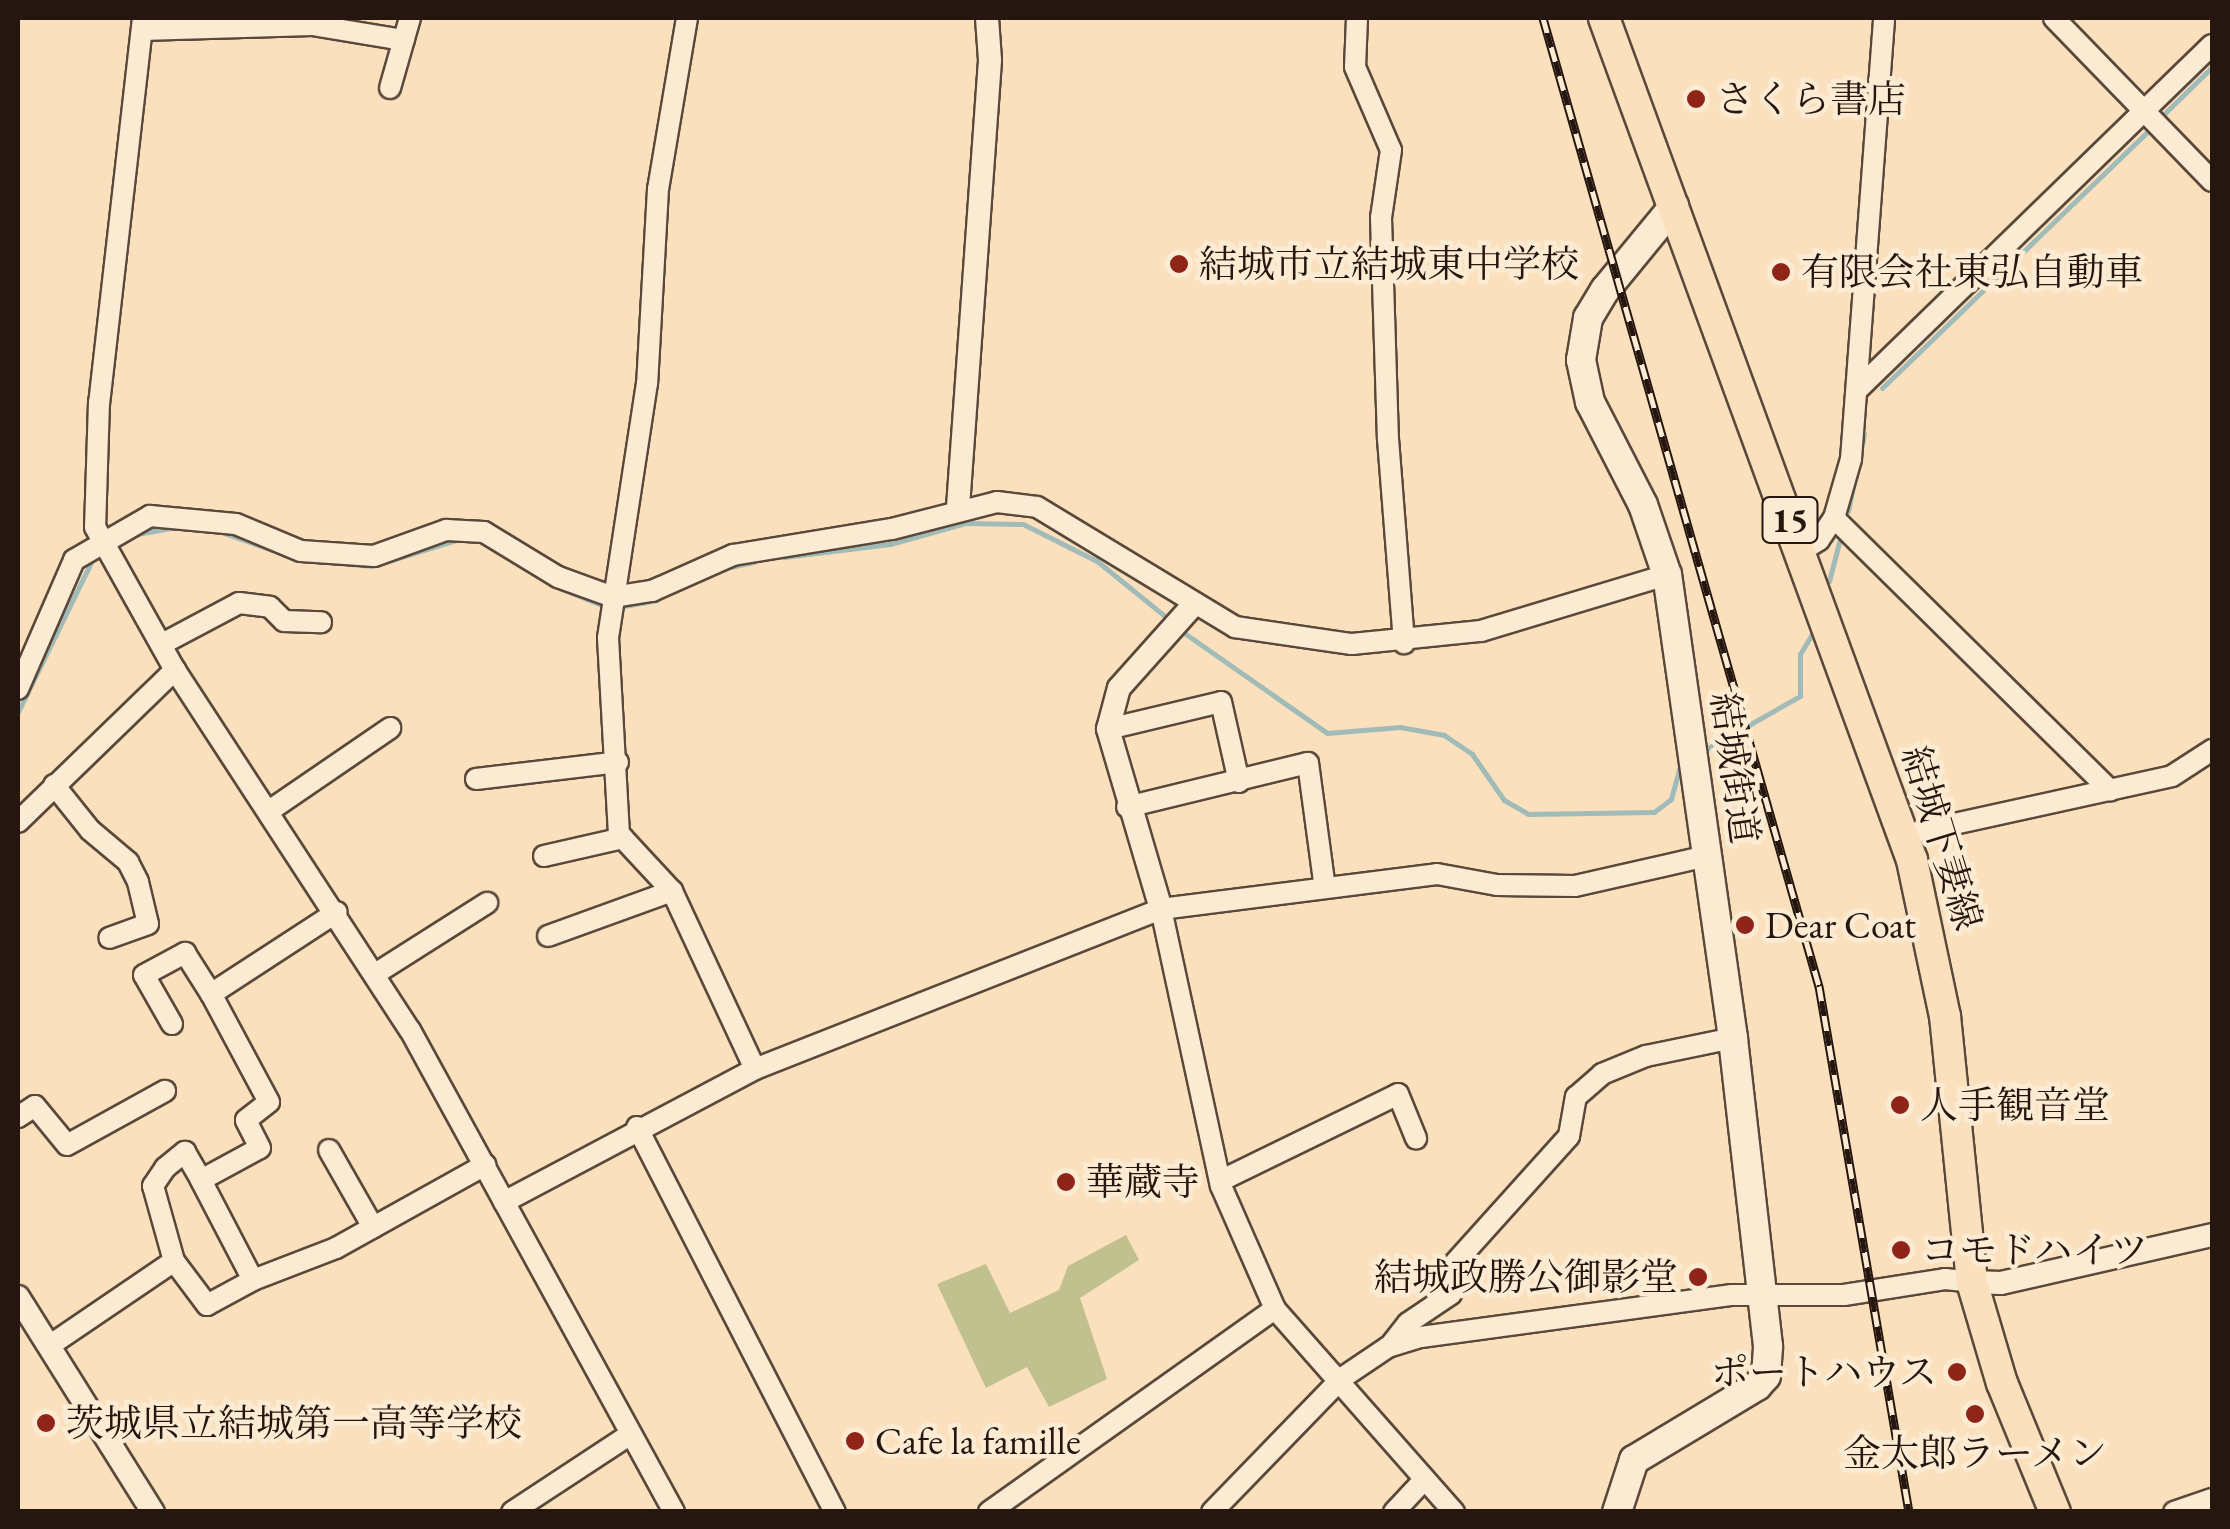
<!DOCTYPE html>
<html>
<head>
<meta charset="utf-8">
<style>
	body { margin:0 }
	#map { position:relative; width:2230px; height:1529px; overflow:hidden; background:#fae0bc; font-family:"EB Garamond","Noto Serif JP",serif }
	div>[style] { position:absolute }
	.green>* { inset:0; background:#c1c18f }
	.stream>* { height:5px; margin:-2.5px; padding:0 2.5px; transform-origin:2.5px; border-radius:2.5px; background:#a0bbb8 }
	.roads { filter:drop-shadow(2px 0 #5a493a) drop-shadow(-2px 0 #5a493a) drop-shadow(0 2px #5a493a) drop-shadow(0 -2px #5a493a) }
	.minor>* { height:20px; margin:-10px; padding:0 10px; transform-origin:10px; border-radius:10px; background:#fcebd3 }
	.tertiary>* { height:22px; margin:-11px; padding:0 11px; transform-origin:11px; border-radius:11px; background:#fcebd3 }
	.secondary>* { height:28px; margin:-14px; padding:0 14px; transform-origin:14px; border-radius:14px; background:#fcebd3 }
	.primary>* { height:30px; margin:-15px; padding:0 15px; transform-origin:15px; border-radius:15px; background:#fae0bc }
	.rail>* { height:9px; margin-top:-4.5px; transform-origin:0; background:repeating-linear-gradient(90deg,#fcebd3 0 15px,#25170f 0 30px); box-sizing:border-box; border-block:2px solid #25170f }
	.dots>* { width:28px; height:28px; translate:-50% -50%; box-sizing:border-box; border:5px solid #fcebd3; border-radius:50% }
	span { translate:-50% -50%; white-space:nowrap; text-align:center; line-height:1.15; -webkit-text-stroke:9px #fcebd3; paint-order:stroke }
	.shield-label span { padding:2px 8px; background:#fcebd3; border:2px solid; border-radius:8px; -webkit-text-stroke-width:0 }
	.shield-label { font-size:35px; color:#25170f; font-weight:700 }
	.poi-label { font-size:38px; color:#25170f }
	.left { translate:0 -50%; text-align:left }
	.right { translate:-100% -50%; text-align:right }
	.street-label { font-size:38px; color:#25170f }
	.frame { position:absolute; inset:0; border:20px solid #25170f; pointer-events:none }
</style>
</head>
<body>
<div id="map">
	<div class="green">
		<i style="clip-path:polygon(1126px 1235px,1139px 1260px,1080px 1298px,1107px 1379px,1049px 1407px,1027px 1367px,986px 1388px,937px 1284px,986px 1264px,1010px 1313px,1059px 1290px,1068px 1266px)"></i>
	</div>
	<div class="stream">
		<i style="left:2161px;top:117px;width:71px;rotate:-44.4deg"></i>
		<i style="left:1882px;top:388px;width:377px;rotate:-44deg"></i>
		<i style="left:1848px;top:511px;width:79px;rotate:-78.3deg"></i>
		<i style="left:221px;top:532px;width:54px;rotate:19.4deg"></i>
		<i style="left:137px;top:534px;width:40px;rotate:-10deg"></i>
		<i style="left:784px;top:557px;width:107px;rotate:-7deg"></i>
		<i style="left:890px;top:544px;width:78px;rotate:-15.6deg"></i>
		<i style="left:965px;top:523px;width:58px;rotate:1deg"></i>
		<i style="left:1023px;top:524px;width:83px;rotate:26.6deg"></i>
		<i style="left:1097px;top:561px;width:97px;rotate:39.1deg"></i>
		<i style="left:296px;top:559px;width:76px;rotate:5.3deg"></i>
		<i style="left:372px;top:566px;width:91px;rotate:-17.2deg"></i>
		<i style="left:730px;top:567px;width:24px;rotate:-12deg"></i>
		<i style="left:1829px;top:581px;width:48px;rotate:-75.4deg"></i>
		<i style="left:562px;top:589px;width:48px;rotate:21.8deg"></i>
		<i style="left:618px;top:607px;width:39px;rotate:-10deg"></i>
		<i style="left:1180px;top:630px;width:179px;rotate:35deg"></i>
		<i style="left:1327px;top:733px;width:73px;rotate:-4.7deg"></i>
		<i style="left:1400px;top:727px;width:45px;rotate:10.3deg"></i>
		<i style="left:1444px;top:735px;width:34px;rotate:34deg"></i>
		<i style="left:1472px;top:754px;width:56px;rotate:55.2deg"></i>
		<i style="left:1504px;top:800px;width:28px;rotate:30deg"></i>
		<i style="left:1528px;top:814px;width:126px;rotate:-0.9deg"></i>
		<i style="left:1654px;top:812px;width:21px;rotate:-37deg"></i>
		<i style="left:1671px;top:799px;width:41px;rotate:-74.6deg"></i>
		<i style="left:18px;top:712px;width:171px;rotate:-64deg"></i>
		<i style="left:1701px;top:752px;width:114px;rotate:-29.5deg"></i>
		<i style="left:1800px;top:696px;width:42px;rotate:-90deg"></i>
		<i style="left:1800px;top:654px;width:26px;rotate:-59deg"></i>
	</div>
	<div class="roads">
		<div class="minor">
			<i style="left:143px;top:18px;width:387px;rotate:96.5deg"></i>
			<i style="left:99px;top:402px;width:125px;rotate:91.8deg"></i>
			<i style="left:95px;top:527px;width:164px;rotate:60.8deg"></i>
			<i style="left:175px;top:670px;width:430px;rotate:56.9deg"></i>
			<i style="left:410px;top:1030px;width:550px;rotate:61.29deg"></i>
			<i style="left:687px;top:18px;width:173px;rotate:99.6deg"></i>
			<i style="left:658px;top:189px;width:194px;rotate:93.2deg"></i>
			<i style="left:647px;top:383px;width:258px;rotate:98.7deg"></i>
			<i style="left:608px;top:638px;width:196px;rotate:86.8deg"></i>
			<i style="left:619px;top:834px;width:78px;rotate:47.1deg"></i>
			<i style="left:672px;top:891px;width:196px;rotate:65deg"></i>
			<i style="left:1357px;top:18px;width:49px;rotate:92.3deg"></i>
			<i style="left:1355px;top:67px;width:90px;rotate:66.6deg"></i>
			<i style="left:1391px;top:150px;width:69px;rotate:98.4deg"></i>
			<i style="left:1381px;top:218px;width:221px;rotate:88.2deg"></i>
			<i style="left:1388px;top:439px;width:205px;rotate:85.5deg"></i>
			<i style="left:2054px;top:18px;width:227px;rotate:45.9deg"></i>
			<i style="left:142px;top:30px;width:170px;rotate:-1.7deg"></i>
			<i style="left:312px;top:25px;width:93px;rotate:9.3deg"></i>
			<i style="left:390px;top:88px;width:73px;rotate:-74.1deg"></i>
			<i style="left:1857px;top:390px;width:495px;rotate:-44.2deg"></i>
			<i style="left:1834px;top:518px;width:388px;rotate:44.6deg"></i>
			<i style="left:1801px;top:551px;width:21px;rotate:-31deg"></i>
			<i style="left:1819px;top:540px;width:27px;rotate:-56deg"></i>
			<i style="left:1834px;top:518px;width:61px;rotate:-73.9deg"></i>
			<i style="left:1851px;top:459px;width:442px;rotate:-85.7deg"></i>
			<i style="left:162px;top:644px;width:87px;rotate:-28deg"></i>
			<i style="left:239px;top:603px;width:31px;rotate:7deg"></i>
			<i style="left:270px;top:607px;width:20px;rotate:45deg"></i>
			<i style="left:284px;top:621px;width:37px;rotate:2deg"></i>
			<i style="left:18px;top:689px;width:141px;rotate:-66.5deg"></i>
			<i style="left:74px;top:560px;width:88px;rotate:-30.1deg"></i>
			<i style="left:150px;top:516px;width:86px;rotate:5.3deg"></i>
			<i style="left:236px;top:524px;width:70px;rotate:22.6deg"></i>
			<i style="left:301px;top:551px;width:73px;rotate:3.9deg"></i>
			<i style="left:374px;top:556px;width:77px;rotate:-19.9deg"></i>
			<i style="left:446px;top:530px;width:38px;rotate:3deg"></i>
			<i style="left:484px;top:532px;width:87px;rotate:31.3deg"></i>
			<i style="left:558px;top:577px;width:59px;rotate:20deg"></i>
			<i style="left:613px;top:597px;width:39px;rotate:-9deg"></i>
			<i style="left:652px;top:591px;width:89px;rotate:-24deg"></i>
			<i style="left:733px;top:555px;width:161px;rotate:-9.3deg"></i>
			<i style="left:892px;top:529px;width:108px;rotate:-14.4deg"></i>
			<i style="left:997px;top:502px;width:40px;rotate:7.1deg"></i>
			<i style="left:1037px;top:507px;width:232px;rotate:31.2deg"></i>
			<i style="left:1235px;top:627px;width:118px;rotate:8.3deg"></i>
			<i style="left:1352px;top:644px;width:130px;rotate:-5.8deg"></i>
			<i style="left:1481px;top:631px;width:194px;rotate:-16.8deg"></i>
			<i style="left:1108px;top:729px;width:116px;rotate:-13.4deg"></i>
			<i style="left:1221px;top:702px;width:82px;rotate:77.3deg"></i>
			<i style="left:476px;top:779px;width:143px;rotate:-6.8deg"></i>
			<i style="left:54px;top:785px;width:58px;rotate:51.3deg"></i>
			<i style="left:90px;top:830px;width:50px;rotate:40.1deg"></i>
			<i style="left:128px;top:862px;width:22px;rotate:63deg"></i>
			<i style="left:138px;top:882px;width:43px;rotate:76.6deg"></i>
			<i style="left:148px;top:924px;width:41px;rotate:160.3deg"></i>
			<i style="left:1127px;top:807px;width:186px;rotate:-13.7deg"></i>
			<i style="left:1308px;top:763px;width:126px;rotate:82.3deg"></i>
			<i style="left:269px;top:811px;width:147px;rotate:-34.4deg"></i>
			<i style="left:18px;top:822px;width:219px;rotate:-44.1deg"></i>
			<i style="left:1904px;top:835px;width:274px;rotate:-12.4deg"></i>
			<i style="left:2172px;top:776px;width:48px;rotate:-33deg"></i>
			<i style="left:544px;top:856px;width:81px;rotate:-12.8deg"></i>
			<i style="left:1161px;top:909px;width:283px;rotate:77.8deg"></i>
			<i style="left:1221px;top:1186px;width:134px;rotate:66.3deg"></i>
			<i style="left:1275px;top:1309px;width:271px;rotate:48.6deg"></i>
			<i style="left:548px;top:936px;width:132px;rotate:-19.9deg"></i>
			<i style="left:375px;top:974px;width:133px;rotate:-32.4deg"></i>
			<i style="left:172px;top:1024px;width:56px;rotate:-119.7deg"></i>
			<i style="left:144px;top:975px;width:47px;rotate:-28.2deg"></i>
			<i style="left:185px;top:953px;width:49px;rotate:57.6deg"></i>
			<i style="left:18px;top:1117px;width:20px;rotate:-33deg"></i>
			<i style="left:35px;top:1106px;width:50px;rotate:50.6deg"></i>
			<i style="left:67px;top:1145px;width:112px;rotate:-28.9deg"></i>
			<i style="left:637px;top:1127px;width:433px;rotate:62.8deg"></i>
			<i style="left:329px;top:1150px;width:89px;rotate:60.3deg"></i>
			<i style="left:1220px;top:1181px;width:198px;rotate:-26deg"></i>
			<i style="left:1398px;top:1094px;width:48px;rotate:67.8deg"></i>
			<i style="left:504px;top:1202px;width:284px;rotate:-27.9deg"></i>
			<i style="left:755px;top:1069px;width:436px;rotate:-21.5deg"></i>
			<i style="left:1161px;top:909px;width:278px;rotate:-7.2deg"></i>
			<i style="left:1437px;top:874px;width:61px;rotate:10.4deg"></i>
			<i style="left:1497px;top:885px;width:78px;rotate:0.7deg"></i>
			<i style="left:1575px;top:886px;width:135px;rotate:-12.8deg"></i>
			<i style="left:174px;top:1261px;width:55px;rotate:53.1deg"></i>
			<i style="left:207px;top:1305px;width:52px;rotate:-28.5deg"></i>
			<i style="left:253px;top:1280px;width:113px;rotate:-117.5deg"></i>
			<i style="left:253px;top:1280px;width:89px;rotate:-21.1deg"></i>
			<i style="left:336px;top:1248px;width:171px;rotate:-29.1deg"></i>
			<i style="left:49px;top:1346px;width:151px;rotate:-34.2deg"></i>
			<i style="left:174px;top:1261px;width:78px;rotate:-105.6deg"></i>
			<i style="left:153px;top:1186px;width:22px;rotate:-56deg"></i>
			<i style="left:165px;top:1168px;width:26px;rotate:-39deg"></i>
			<i style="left:185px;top:1152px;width:32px;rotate:60deg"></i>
			<i style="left:201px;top:1180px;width:67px;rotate:-28.5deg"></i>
			<i style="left:260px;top:1148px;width:31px;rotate:-117deg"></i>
			<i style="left:246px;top:1120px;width:29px;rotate:-38deg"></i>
			<i style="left:269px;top:1102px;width:123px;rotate:-118.2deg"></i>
			<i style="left:211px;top:994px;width:150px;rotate:-33.1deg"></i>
			<i style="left:1390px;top:1346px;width:29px;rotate:-52deg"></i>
			<i style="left:1408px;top:1323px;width:52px;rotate:-34deg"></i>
			<i style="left:1451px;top:1294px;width:20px;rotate:-110deg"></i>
			<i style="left:1444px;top:1275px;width:187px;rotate:-48deg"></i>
			<i style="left:1569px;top:1136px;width:40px;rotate:-80deg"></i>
			<i style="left:1576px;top:1097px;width:35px;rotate:-41deg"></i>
			<i style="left:1602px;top:1074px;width:48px;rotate:-22.2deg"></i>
			<i style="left:1646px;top:1056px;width:89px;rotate:-11.7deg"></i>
			<i style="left:512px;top:1512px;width:140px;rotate:-33.3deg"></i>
			<i style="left:989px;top:1512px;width:351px;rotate:-35.4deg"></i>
			<i style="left:1212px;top:1512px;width:187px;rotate:-45.9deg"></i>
			<i style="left:1342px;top:1378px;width:55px;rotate:-34deg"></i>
			<i style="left:1388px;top:1347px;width:34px;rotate:-17deg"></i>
			<i style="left:1421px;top:1337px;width:314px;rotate:-7.7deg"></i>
			<i style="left:1732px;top:1295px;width:112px"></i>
			<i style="left:1844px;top:1295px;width:102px;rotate:-9deg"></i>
			<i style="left:1945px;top:1279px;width:27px;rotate:6deg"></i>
			<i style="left:1394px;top:1512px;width:45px;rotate:-46.8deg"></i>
			<i style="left:2174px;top:1512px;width:40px;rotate:-18.9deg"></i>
		</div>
		<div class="tertiary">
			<i style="left:958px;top:507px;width:448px;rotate:-85.9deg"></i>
			<i style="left:990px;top:60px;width:42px;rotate:-94.1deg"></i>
			<i style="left:1161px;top:909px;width:188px;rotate:-106.4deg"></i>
			<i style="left:1108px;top:729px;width:42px;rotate:-75deg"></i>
			<i style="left:1119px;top:688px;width:113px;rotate:-48.2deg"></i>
			<i style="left:1972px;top:1282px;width:29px;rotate:2deg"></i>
			<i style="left:2001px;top:1283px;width:216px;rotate:-12.8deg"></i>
			<i style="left:18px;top:1297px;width:254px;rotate:57.9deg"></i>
		</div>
		<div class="secondary">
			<i style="left:1617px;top:1512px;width:55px;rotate:-71.9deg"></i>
			<i style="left:1634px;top:1460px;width:144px;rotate:-31deg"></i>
			<i style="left:1757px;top:1386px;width:13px;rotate:-48deg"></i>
			<i style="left:1766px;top:1376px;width:30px;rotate:-86deg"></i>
			<i style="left:1768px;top:1346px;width:310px;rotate:-96.5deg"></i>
			<i style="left:1733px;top:1038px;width:468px;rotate:-98.1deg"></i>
			<i style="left:1667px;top:575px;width:74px;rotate:-108.9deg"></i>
			<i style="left:1643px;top:505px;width:116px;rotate:-117.2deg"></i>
			<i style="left:1590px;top:402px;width:43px;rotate:-102.1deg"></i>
			<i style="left:1581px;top:360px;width:43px;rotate:-80.5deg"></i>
			<i style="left:1588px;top:318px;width:33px;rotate:-59deg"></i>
			<i style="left:1605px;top:290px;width:109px;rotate:-50.6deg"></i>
		</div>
		<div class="primary">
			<i style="left:1604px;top:18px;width:897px;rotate:69.91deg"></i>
			<i style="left:1912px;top:860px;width:159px;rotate:78.1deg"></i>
			<i style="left:1945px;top:1016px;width:267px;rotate:84.2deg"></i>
			<i style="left:1972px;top:1282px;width:105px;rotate:73.5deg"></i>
			<i style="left:2002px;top:1383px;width:139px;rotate:67.7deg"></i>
		</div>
	</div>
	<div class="rail">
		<i style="left:1543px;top:18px;width:1007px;rotate:74.09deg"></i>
		<i style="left:1819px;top:986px;width:534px;rotate:80.29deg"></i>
	</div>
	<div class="dots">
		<i style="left:1696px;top:99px;background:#8f2418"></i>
		<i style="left:1179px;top:264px;background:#8f2418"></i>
		<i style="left:1781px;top:272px;background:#8f2418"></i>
		<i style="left:1745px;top:925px;background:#8f2418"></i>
		<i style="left:1900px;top:1105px;background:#8f2418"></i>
		<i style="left:1066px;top:1182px;background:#8f2418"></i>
		<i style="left:1901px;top:1250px;background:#8f2418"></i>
		<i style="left:1698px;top:1277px;background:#8f2418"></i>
		<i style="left:1957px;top:1372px;background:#8f2418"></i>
		<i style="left:1975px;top:1414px;background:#8f2418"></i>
		<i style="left:46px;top:1423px;background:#8f2418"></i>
		<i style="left:855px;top:1441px;background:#8f2418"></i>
	</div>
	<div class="shield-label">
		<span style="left:1790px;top:520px">15</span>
	</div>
	<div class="poi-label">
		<span class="left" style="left:1716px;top:99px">さくら書店</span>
		<span class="left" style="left:1199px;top:264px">結城市立結城東中学校</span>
		<span class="left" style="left:1801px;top:272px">有限会社東弘自動車</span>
		<span class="left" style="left:1765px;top:925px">Dear Coat</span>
		<span class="left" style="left:1920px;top:1105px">人手観音堂</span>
		<span class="left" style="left:1086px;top:1182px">華蔵寺</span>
		<span class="left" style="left:1921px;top:1250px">コモドハイツ</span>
		<span class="right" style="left:1678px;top:1277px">結城政勝公御影堂</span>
		<span class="right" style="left:1937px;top:1372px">ポートハウス</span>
		<span class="left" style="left:66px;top:1423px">茨城県立結城第一高等学校</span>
		<span class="left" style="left:875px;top:1441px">Cafe la famille</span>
		<span style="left:1975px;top:1453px">金太郎ラーメン</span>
	</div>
	<div class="street-label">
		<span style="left:1735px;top:768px;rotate:82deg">結城街道</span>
		<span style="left:1942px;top:838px;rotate:73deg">結城下妻線</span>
	</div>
	<div class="frame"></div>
</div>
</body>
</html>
